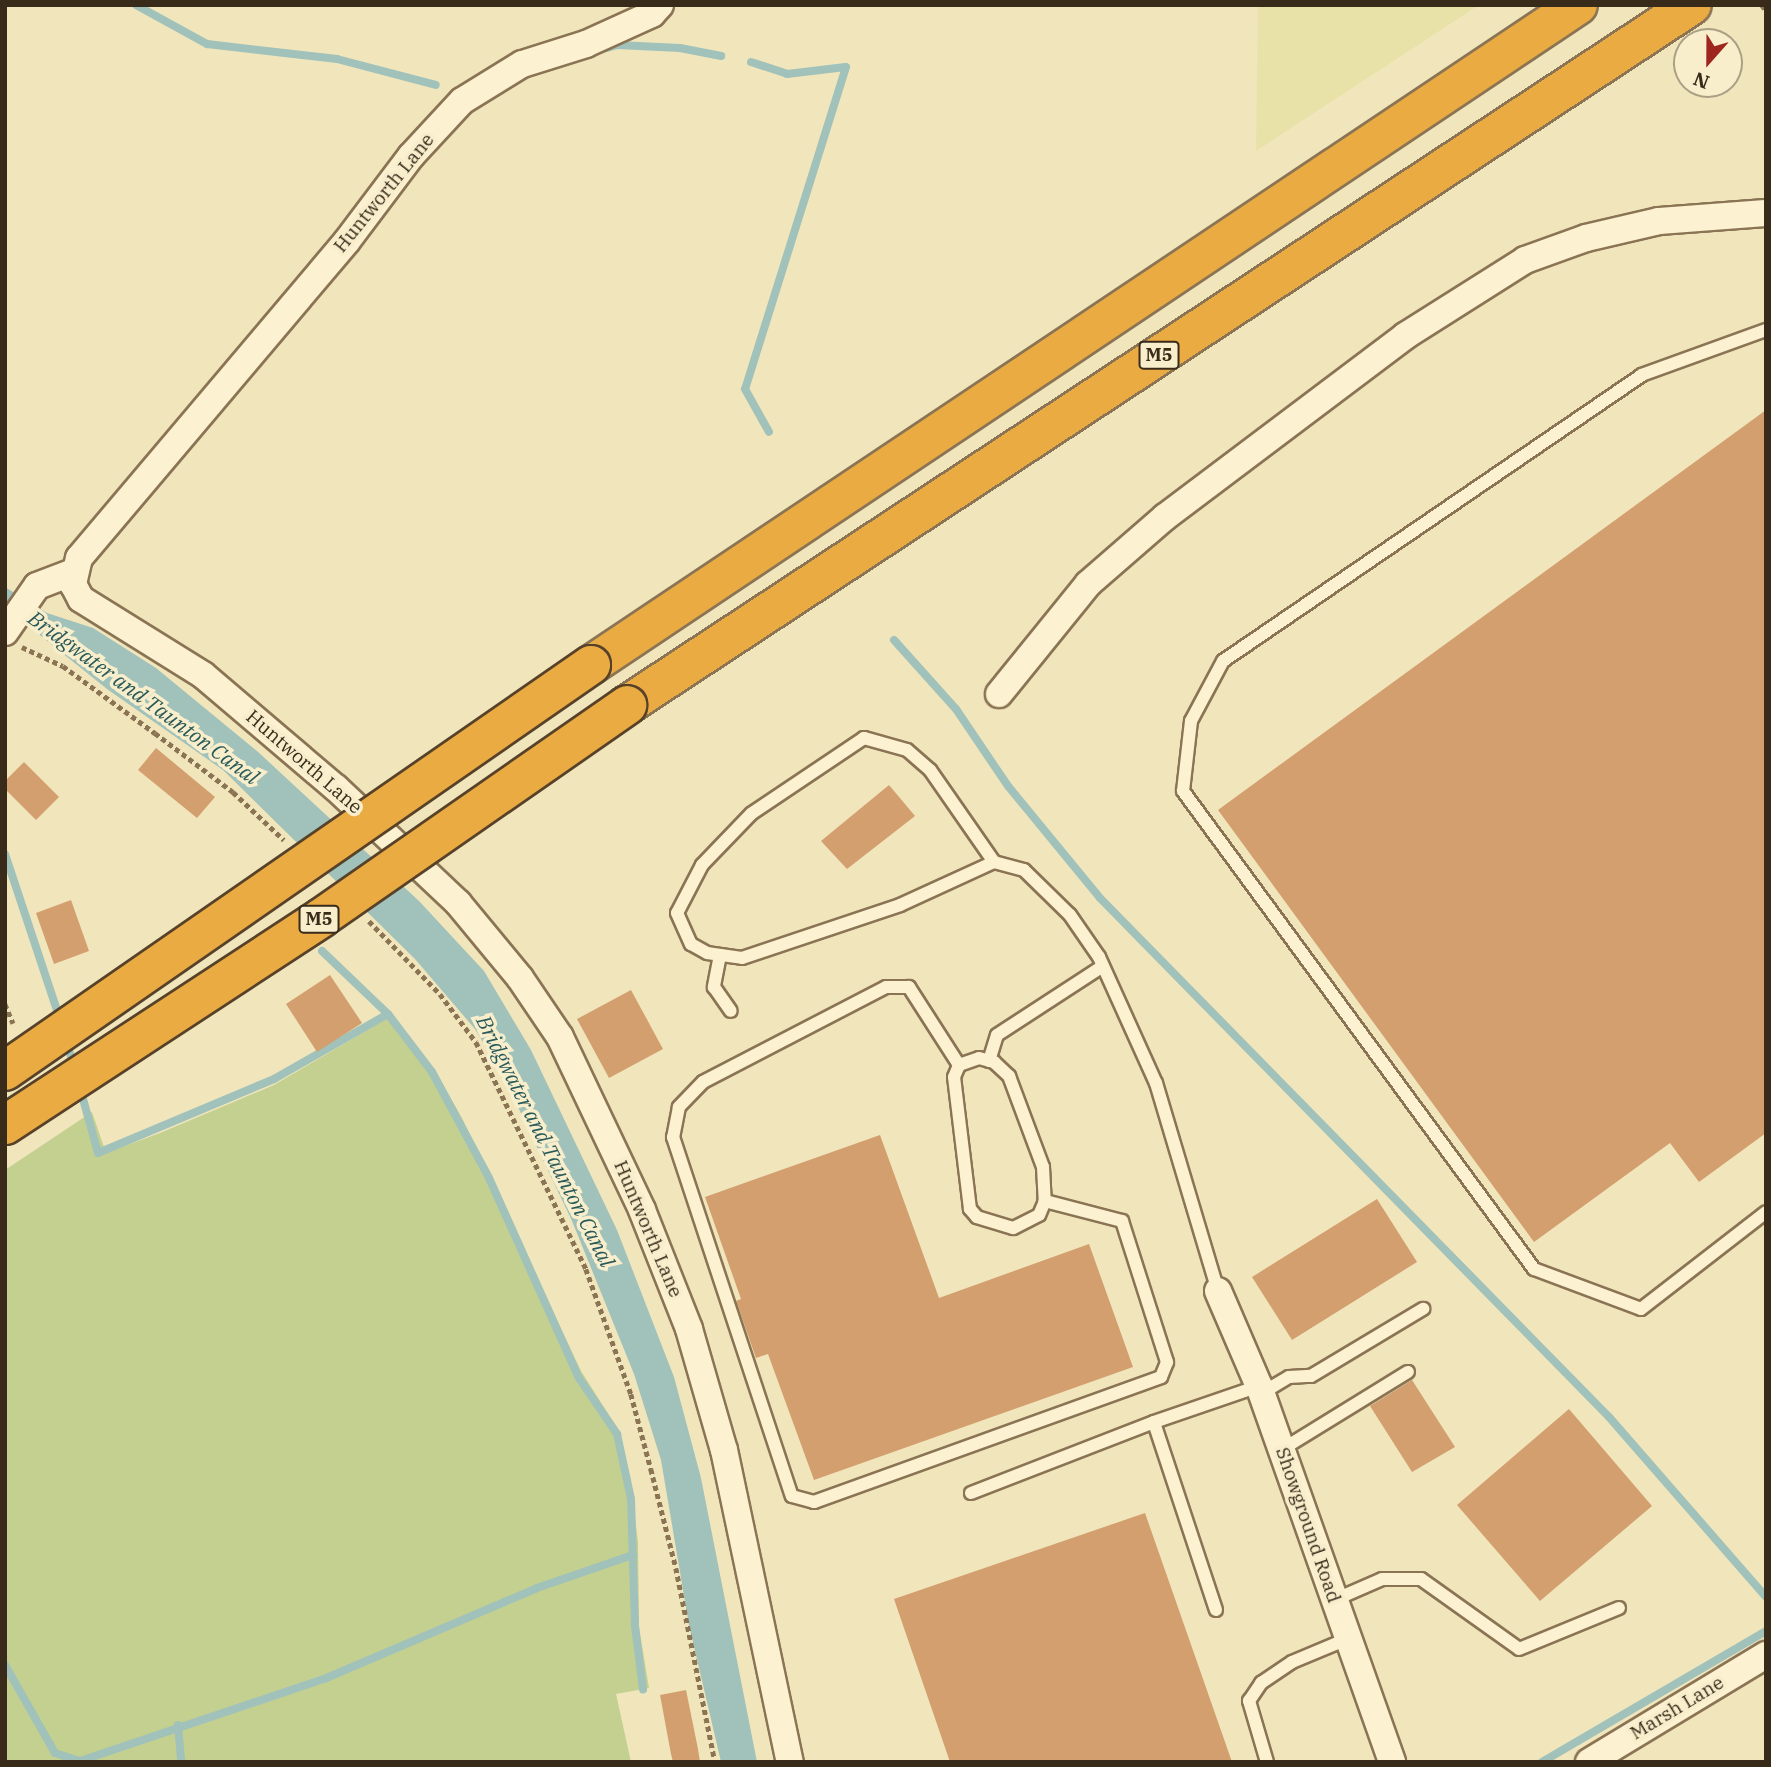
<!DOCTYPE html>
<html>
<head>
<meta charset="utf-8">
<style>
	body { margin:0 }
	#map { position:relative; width:1771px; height:1767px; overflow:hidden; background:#f1e5bc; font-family:"IBM Plex Serif",serif }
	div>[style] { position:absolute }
	.farmland>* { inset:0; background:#e8e2a9 }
	.green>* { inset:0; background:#c4d08f }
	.water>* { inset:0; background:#a0c2ba }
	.stream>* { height:8px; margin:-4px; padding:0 4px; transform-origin:4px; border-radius:4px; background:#a0c2ba }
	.building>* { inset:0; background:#d39f6e }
	.path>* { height:4.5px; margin-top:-2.25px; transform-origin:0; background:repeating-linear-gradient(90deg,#8a7454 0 5px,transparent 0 8.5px) }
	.roads { filter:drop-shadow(2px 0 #8a7454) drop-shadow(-2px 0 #8a7454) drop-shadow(0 2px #8a7454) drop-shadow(0 -2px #8a7454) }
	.lane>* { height:12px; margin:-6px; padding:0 6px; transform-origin:6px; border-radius:6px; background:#fcf1d0 }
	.street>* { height:26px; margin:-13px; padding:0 13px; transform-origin:13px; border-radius:13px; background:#fcf1d0 }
	.highway>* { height:38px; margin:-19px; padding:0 19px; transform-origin:19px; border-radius:19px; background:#eaab43 }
	.bridges { filter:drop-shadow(2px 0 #574229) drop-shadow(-2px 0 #574229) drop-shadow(0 2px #574229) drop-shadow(0 -2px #574229) }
	.highway-bridge>* { height:38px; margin:-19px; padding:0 19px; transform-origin:19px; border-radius:19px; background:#eaab43 }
	span { translate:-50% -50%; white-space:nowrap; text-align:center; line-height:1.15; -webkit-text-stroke:7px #f8eecc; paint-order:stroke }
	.shield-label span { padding:2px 5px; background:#f8eecc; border:2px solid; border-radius:5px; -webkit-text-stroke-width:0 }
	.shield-label { font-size:18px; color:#382b1a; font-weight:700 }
	.street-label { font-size:19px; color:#382b1a }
	.water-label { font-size:21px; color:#285959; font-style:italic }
	.frame { position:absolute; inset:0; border:7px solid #382b1a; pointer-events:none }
	.north { position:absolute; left:1673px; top:28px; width:70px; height:70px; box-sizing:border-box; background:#f8eecc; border:2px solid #aba085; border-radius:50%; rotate:201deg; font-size:19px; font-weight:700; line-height:28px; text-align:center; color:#382b1a }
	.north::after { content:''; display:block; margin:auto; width:24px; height:32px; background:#9e261f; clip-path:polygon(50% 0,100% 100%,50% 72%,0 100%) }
</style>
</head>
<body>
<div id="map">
	<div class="farmland">
		<i style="clip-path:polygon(1258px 5px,1479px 5px,1256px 151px)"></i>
	</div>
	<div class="green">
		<i style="clip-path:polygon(393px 1015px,436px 1072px,463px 1120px,581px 1371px,619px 1431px,630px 1478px,638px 1542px,639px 1627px,649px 1688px,616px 1694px,631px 1762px,5px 1762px,5px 1170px,92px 1112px,106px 1153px,160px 1133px,274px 1085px)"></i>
	</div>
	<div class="water">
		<i style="clip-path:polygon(5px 587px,47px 613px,93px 628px,156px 668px,257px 751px,419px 901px,484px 971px,531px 1050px,617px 1230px,674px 1377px,701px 1478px,757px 1762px,721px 1762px,689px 1625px,661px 1460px,634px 1374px,572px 1221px,502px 1073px,475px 1029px,415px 959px,223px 770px,107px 689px,5px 607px)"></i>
	</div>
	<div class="stream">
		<i style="left:136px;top:5px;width:81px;rotate:28.8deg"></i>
		<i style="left:207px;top:44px;width:131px;rotate:6.6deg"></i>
		<i style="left:337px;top:59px;width:102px;rotate:14.7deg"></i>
		<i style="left:603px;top:49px;width:15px;rotate:-16deg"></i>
		<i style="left:617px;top:45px;width:63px;rotate:2.7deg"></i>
		<i style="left:680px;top:48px;width:42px;rotate:11deg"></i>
		<i style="left:751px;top:62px;width:38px;rotate:18deg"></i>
		<i style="left:787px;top:74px;width:59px;rotate:-6.8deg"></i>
		<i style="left:846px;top:67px;width:337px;rotate:107.4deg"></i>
		<i style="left:745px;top:389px;width:49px;rotate:60.8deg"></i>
		<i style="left:894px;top:640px;width:93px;rotate:48.1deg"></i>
		<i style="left:956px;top:709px;width:93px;rotate:56deg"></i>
		<i style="left:1008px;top:786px;width:145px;rotate:50.6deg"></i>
		<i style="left:1100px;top:898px;width:727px;rotate:45.56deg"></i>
		<i style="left:1609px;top:1417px;width:239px;rotate:48.9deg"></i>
		<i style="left:5px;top:854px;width:174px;rotate:71.6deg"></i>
		<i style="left:322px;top:951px;width:91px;rotate:43.7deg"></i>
		<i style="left:388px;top:1014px;width:73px;rotate:52.8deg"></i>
		<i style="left:432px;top:1072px;width:120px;rotate:61.7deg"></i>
		<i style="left:489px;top:1178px;width:219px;rotate:65.8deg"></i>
		<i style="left:579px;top:1378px;width:68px;rotate:55.8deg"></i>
		<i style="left:617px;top:1434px;width:66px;rotate:77.8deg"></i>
		<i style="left:631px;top:1499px;width:127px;rotate:88.2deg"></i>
		<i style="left:635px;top:1626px;width:64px;rotate:82.8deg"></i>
		<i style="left:66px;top:1041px;width:29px;rotate:72deg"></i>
		<i style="left:80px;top:1088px;width:67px;rotate:74.5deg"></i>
		<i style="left:98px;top:1153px;width:191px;rotate:-22.8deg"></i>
		<i style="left:274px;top:1079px;width:131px;rotate:-29.7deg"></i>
		<i style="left:5px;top:1665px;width:101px;rotate:60.4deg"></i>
		<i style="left:55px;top:1753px;width:26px;rotate:18deg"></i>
		<i style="left:80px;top:1761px;width:257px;rotate:-18.6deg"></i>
		<i style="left:324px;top:1679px;width:232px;rotate:-23.1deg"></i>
		<i style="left:537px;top:1588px;width:102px;rotate:-19deg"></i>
		<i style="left:178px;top:1725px;width:37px;rotate:85deg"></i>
		<i style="left:1542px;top:1762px;width:259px;rotate:-30.3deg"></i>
	</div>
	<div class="building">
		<i style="clip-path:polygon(1766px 410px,1766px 1133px,1699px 1182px,1670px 1143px,1534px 1242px,1218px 810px)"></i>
		<i style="clip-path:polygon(156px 748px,215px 797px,197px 818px,138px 770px)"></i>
		<i style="clip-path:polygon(24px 762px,59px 797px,36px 820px,5px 789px,5px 781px)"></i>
		<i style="clip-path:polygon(889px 785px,915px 816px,847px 869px,821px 841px)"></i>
		<i style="clip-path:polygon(71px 900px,89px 951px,54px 964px,36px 913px)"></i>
		<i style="clip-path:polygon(330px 975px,362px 1023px,317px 1052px,286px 1004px)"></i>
		<i style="clip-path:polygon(631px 990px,663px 1049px,609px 1078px,577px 1019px)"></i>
		<i style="clip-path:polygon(880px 1135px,939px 1298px,1089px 1244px,1133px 1367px,814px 1480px,768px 1354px,756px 1358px,736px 1301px,741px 1299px,705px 1197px)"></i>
		<i style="clip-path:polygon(1377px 1199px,1417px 1262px,1292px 1340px,1252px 1277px)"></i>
		<i style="clip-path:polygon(1412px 1380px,1455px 1447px,1412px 1472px,1370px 1406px)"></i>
		<i style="clip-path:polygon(1569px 1409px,1652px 1506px,1540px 1601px,1457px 1505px)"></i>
		<i style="clip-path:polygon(1145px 1513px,1232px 1762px,950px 1762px,894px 1599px)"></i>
		<i style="clip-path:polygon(686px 1690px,698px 1749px,700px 1762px,673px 1762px,671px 1754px,660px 1695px)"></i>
	</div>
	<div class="path">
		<i style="left:1762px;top:5px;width:6px;rotate:51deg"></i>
		<i style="left:22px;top:647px;width:45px;rotate:24.9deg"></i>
		<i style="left:63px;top:666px;width:114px;rotate:36.1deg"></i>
		<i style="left:155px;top:733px;width:98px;rotate:37.1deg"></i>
		<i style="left:233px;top:792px;width:70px;rotate:43.3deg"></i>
		<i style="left:369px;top:921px;width:102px;rotate:45.8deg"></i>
		<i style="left:440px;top:994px;width:60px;rotate:53.1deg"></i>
		<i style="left:476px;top:1042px;width:252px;rotate:64.1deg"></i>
		<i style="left:586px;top:1269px;width:133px;rotate:70.2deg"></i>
		<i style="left:631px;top:1394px;width:78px;rotate:75.1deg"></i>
		<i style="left:651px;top:1469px;width:102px;rotate:75.8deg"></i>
		<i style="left:676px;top:1568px;width:198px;rotate:78.6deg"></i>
		<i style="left:5px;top:1004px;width:21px;rotate:67deg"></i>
	</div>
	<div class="roads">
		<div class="lane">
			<i style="left:1766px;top:330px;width:132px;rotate:160.1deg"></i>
			<i style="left:1642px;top:375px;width:507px;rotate:145.68deg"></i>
			<i style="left:1223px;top:661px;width:68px;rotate:118.1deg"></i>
			<i style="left:1191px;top:721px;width:70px;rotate:96.5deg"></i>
			<i style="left:1183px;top:791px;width:593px;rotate:53.71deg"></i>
			<i style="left:1534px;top:1269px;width:114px;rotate:20.5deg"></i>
			<i style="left:1641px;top:1309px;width:158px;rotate:-37.8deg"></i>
			<i style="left:994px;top:862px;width:112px;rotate:-124.8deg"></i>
			<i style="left:930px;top:770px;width:30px;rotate:-139deg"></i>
			<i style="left:907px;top:750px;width:45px;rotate:-164.4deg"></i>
			<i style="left:864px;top:738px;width:136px;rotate:146.1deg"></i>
			<i style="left:751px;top:814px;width:71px;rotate:133.9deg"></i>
			<i style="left:702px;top:865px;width:54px;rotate:117.5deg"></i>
			<i style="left:677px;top:913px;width:34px;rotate:66deg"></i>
			<i style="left:691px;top:944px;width:18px;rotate:29deg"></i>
			<i style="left:707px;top:953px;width:35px;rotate:8deg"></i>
			<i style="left:742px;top:958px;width:167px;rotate:-18.5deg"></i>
			<i style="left:900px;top:905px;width:103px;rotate:-24.6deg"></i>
			<i style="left:994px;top:862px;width:31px;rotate:15deg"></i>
			<i style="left:1024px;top:870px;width:64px;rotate:44.4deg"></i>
			<i style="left:1070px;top:915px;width:51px;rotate:55.4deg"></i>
			<i style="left:1099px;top:957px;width:138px;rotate:65.7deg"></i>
			<i style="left:1156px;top:1083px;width:217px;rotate:73.4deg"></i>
			<i style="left:720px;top:955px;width:33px;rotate:101deg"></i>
			<i style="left:714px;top:987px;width:29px;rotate:55deg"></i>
			<i style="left:979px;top:1058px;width:16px;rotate:15deg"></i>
			<i style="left:994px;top:1062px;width:21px;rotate:43deg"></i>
			<i style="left:1009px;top:1076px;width:97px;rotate:69.5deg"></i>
			<i style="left:1043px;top:1167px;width:34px;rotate:87deg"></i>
			<i style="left:1045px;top:1201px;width:15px;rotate:113deg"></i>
			<i style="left:1039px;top:1215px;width:29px;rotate:153deg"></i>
			<i style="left:1013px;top:1228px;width:38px;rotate:-163deg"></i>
			<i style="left:977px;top:1217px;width:11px;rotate:-131deg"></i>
			<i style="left:970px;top:1209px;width:133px;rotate:-96.9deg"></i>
			<i style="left:954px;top:1077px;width:13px;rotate:-67deg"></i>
			<i style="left:959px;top:1065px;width:21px;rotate:-19deg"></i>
			<i style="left:989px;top:1061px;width:27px;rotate:-73deg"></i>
			<i style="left:997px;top:1035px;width:126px;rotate:-33.1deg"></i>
			<i style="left:959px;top:1065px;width:93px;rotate:-122.7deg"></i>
			<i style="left:909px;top:987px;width:23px;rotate:180deg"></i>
			<i style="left:886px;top:987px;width:206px;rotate:152.6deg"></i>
			<i style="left:703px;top:1082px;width:35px;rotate:134deg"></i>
			<i style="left:679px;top:1107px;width:31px;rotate:101deg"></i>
			<i style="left:673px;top:1137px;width:378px;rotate:71.7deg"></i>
			<i style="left:792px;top:1496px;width:23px;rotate:15deg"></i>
			<i style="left:814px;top:1502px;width:369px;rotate:-19.8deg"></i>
			<i style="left:1161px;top:1377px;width:16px;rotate:-68deg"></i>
			<i style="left:1167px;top:1362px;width:148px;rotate:-107.7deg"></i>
			<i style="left:1122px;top:1221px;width:80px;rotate:-165.4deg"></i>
			<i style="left:1262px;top:1393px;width:31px;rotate:-31deg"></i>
			<i style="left:1289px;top:1377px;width:22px;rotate:-3deg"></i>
			<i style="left:1311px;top:1376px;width:131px;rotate:-30.9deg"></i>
			<i style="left:1281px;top:1450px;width:149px;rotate:-31.6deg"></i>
			<i style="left:971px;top:1493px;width:196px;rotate:-21.2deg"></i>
			<i style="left:1334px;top:1600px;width:52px;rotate:-23.6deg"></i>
			<i style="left:1382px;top:1579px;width:39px"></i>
			<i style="left:1421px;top:1579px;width:120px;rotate:35.5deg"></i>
			<i style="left:1519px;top:1649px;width:108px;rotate:-22.3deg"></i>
			<i style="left:1216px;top:1610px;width:198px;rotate:-108.3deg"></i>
			<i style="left:1154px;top:1422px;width:111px;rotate:-18.9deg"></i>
			<i style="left:1267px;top:1762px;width:64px;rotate:-106.4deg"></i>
			<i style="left:1249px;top:1701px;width:22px;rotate:-56deg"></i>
			<i style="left:1261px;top:1683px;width:37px;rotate:-34deg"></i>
			<i style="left:1292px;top:1662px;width:60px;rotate:-22.7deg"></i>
		</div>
		<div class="street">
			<i style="left:660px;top:5px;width:12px;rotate:132deg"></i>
			<i style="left:652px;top:14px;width:72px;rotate:155.6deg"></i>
			<i style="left:586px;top:44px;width:67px;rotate:162.6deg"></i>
			<i style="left:522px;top:64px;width:70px;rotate:148.3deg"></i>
			<i style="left:462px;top:101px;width:75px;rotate:132.8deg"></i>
			<i style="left:411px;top:156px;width:106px;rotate:127deg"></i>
			<i style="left:347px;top:241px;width:415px;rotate:130.2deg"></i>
			<i style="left:79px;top:558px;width:27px;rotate:103deg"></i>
			<i style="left:73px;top:584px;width:17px;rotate:62deg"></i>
			<i style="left:81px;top:599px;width:144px;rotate:31.9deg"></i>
			<i style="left:203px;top:675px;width:175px;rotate:40.4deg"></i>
			<i style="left:336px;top:788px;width:168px;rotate:43.3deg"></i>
			<i style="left:458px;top:903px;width:97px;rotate:50.4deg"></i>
			<i style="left:520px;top:978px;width:71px;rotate:55.9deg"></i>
			<i style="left:560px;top:1037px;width:191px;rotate:64.6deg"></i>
			<i style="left:642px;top:1210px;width:128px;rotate:68.4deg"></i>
			<i style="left:689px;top:1329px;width:126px;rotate:73.9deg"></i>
			<i style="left:724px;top:1450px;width:319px;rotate:78.1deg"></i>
			<i style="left:5px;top:632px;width:56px;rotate:-55.2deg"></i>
			<i style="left:37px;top:586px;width:40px;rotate:-21deg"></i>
			<i style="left:999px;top:694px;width:141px;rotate:-51deg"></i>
			<i style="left:1088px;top:584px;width:102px;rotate:-41deg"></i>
			<i style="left:1165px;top:517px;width:301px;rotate:-37deg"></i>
			<i style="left:1405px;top:336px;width:142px;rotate:-32.3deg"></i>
			<i style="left:1525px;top:260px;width:65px;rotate:-19.8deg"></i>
			<i style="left:1586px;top:238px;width:75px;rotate:-13.1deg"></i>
			<i style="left:1659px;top:221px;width:107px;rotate:-4.3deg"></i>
			<i style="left:1218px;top:1291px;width:103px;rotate:66.7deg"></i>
			<i style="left:1259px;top:1386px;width:399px;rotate:70.5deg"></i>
			<i style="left:1589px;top:1762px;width:207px;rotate:-31.2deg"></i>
		</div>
		<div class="highway">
			<i style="left:591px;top:665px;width:1187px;rotate:-33.77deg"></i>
			<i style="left:627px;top:705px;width:1274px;rotate:-33.32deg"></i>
		</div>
	</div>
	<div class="bridges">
		<div class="highway-bridge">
			<i style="left:5px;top:1071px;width:713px;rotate:-34.72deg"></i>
			<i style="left:5px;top:1125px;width:378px;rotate:-33.2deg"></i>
			<i style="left:321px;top:918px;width:373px;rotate:-34.8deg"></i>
		</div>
	</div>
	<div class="shield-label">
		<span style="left:1159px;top:355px">M5</span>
		<span style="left:319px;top:919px">M5</span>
	</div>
	<div class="street-label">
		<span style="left:384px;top:193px;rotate:-51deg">Huntworth Lane</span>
		<span style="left:304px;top:762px;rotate:41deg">Huntworth Lane</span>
		<span style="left:648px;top:1229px;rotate:67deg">Huntworth Lane</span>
		<span style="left:1308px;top:1525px;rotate:71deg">Showground Road</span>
		<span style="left:1677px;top:1708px;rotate:-31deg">Marsh Lane</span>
	</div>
	<div class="water-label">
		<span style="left:144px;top:697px;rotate:36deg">Bridgwater and Taunton Canal</span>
		<span style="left:546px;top:1141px;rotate:63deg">Bridgwater and Taunton Canal</span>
	</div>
	<div class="frame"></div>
	<div class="north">N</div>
</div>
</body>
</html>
